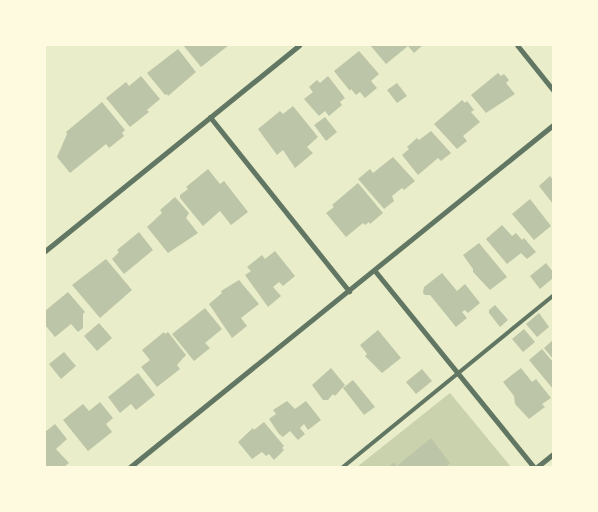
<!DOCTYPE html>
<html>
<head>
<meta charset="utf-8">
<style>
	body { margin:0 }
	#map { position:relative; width:598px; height:512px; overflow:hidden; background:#e9edc9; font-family:"Space Grotesk",sans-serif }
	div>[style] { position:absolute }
	.green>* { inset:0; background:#cad2ad }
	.building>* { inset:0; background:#bcc5a7 }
	.service>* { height:4px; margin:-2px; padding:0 2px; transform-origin:2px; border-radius:2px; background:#617663 }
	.minor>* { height:5px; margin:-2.5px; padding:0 2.5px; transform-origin:2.5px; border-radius:2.5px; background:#617663 }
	span { translate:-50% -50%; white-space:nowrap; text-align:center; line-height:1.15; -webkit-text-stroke:5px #fefae0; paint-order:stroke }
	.frame { position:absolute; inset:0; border:46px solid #fefae0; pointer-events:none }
</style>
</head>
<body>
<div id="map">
	<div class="green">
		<i style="clip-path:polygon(450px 393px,511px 467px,357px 467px)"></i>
	</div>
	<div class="building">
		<i style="clip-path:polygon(183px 45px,229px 45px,201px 67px)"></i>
		<i style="clip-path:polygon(370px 45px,423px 45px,414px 53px,408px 46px,386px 64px)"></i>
		<i style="clip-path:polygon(178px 49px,196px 72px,168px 96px,167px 94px,165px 95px,147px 73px)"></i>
		<i style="clip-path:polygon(359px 51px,379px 74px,371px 81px,377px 88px,365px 98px,360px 92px,356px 95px,351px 89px,350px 91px,334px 71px)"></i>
		<i style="clip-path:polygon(498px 73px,501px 76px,504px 74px,509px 80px,506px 83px,515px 94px,486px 113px,471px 95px)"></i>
		<i style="clip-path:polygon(141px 76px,160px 99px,147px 110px,149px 112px,130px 127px,106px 98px,126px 82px,129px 86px)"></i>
		<i style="clip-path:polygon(328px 76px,345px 98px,340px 102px,342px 105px,329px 116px,325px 111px,319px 116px,304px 99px,313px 92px,309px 87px,317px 80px,320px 83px)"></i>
		<i style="clip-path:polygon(397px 83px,407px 96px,397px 103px,387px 90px)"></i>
		<i style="clip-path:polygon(462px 100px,465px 103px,467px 101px,474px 110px,471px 112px,480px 122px,463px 136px,467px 141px,457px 149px,434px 124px)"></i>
		<i style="clip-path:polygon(102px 102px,125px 130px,122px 133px,124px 136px,109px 148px,106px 144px,70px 173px,57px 157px,67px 134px,66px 132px)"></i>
		<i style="clip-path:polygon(293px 106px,318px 137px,307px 147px,313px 153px,295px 168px,283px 150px,277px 155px,258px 129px,280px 111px,283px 114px)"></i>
		<i style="clip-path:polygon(325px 117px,337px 132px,326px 141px,314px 125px)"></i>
		<i style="clip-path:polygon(431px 131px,451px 153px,441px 161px,438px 158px,418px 175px,402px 155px,409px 149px,407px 147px,417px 138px,419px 140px)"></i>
		<i style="clip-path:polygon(393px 157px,415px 181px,404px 190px,402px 188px,392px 196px,394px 201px,384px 209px,358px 179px,370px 169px,373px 173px)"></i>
		<i style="clip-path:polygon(208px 169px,220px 184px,224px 181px,248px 212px,231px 225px,220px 211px,203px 226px,180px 198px,180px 195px,188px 189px,186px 187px)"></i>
		<i style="clip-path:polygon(550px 176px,553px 180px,553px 204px,539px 186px)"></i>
		<i style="clip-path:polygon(358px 183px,383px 213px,370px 224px,369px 222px,365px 225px,363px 223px,346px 237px,326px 213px,334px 207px,332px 205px)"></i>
		<i style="clip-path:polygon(175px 197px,189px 213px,186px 218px,198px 233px,168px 253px,147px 227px,162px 213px,160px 210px)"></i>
		<i style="clip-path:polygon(530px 199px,551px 226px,534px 240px,512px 214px)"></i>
		<i style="clip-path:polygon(502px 225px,512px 236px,516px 233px,522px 240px,524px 238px,536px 252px,527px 259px,521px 253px,507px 264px,486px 239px)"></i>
		<i style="clip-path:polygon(139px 232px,153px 250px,124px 274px,112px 259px,119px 252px,117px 250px)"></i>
		<i style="clip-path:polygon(479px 243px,507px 277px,490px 290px,473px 272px,473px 269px,463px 255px)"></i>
		<i style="clip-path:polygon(275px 251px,295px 276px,283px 286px,279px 282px,273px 287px,281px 296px,268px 307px,245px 275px,251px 271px,247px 267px,262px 255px,265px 259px)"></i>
		<i style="clip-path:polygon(106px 259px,132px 290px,100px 318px,72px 285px)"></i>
		<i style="clip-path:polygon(546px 263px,553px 272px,553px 278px,540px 289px,530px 276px)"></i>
		<i style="clip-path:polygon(442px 273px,457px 291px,465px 284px,480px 303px,468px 313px,465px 310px,462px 312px,467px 318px,456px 327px,430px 295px,425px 295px,423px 293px,424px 287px)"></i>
		<i style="clip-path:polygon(239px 280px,259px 304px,241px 318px,247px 326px,232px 338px,209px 304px,222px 293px,221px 291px)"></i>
		<i style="clip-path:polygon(68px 292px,85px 312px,83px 314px,83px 328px,78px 332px,71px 324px,55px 337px,45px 325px,45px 311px)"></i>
		<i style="clip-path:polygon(495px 305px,508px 320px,500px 327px,489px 313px,489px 310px)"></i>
		<i style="clip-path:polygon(205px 308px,222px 329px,205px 343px,210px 348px,194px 361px,172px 334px)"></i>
		<i style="clip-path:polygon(539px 313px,549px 327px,537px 337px,526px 324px)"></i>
		<i style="clip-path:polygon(99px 323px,112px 338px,97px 351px,84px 336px)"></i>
		<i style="clip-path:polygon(524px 329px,535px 342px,523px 352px,512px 339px)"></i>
		<i style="clip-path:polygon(378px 330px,401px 358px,382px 373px,365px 356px,367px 354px,360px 345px)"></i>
		<i style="clip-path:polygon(164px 332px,165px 334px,168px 332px,186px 355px,177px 365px,180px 369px,157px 387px,141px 367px,150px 360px,142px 350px)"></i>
		<i style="clip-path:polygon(553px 340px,553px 359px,544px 348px)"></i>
		<i style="clip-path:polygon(542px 349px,553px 362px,553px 389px,529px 360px)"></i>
		<i style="clip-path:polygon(64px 352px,76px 366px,61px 379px,49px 364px)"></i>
		<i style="clip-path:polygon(331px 368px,345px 385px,335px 396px,333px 394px,328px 400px,323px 400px,312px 385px)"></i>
		<i style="clip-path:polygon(521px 368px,532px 382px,536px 379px,551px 398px,542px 404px,545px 407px,529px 419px,515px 404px,514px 396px,503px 382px)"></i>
		<i style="clip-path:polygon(422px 369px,432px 381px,416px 394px,406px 382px)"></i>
		<i style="clip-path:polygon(138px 373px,155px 395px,136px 410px,131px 404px,120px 413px,108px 397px)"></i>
		<i style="clip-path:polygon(353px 380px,375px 407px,364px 415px,343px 388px)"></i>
		<i style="clip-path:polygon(287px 401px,295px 409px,306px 401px,321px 420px,308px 430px,304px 424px,300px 428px,305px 434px,298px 440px,290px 431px,283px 437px,279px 434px,269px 419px,276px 414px,273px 410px)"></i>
		<i style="clip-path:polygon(100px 402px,113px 418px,106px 424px,112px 432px,88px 451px,63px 420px,83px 404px,89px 411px)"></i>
		<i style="clip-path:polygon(264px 422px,284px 446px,282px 448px,284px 450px,274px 460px,269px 454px,266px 456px,262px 452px,252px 459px,238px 442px,253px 428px,254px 430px)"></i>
		<i style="clip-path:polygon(55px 424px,67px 439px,56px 449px,69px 463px,64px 467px,45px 467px,45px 432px)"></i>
		<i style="clip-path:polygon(431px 438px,450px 463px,445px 467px,388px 467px,394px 462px,397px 466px)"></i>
	</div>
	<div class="service">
		<i style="left:343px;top:467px;width:271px;rotate:-39.2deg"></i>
	</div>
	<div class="minor">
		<i style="left:517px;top:45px;width:58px;rotate:51.3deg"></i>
		<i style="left:210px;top:117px;width:223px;rotate:51.4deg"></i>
		<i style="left:45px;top:251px;width:327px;rotate:-39deg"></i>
		<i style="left:375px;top:271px;width:252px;rotate:51deg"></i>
		<i style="left:130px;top:467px;width:544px;rotate:-38.96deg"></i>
		<i style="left:537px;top:467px;width:21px;rotate:-39deg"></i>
	</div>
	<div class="frame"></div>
</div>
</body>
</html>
